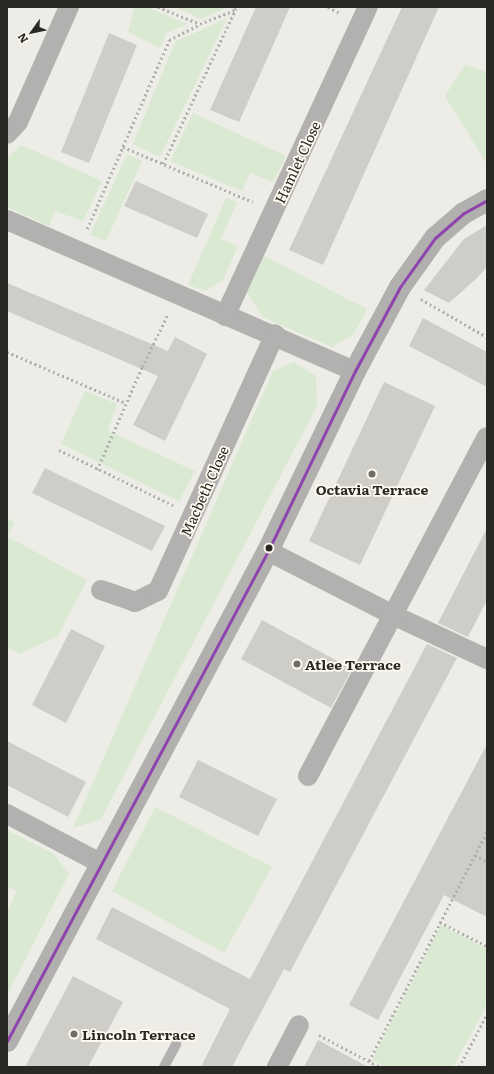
<!DOCTYPE html>
<html>
<head>
<meta charset="utf-8">
<style>
	body { margin:0 }
	#map { position:relative; width:494px; height:1074px; overflow:hidden; background:#eeece6; font-family:Literata,serif }
	div>[style] { position:absolute }
	.green>* { inset:0; background:#d9e9d2 }
	.building>* { inset:0; background:#cecdc8 }
	.path>* { height:2.5px; margin-top:-1.25px; transform-origin:0; background:repeating-linear-gradient(90deg,#afb0ad 0 2px,transparent 0 5px) }
	.lane>* { height:10px; margin:-5px; padding:0 5px; transform-origin:5px; border-radius:5px; background:#b2b1b0 }
	.street>* { height:20px; margin:-10px; padding:0 10px; transform-origin:10px; border-radius:10px; background:#b2b1b0 }
	.secondary>* { height:22px; margin:-11px; padding:0 11px; transform-origin:11px; border-radius:11px; background:#b1b0af }
	.bus-1>* { height:3px; margin:-1.5px; padding:0 1.5px; transform-origin:1.5px; border-radius:1.5px; background:#8e44ad }
	.dots>* { width:11px; height:11px; translate:-50% -50%; box-sizing:border-box; border:2px solid #fffaef; border-radius:50% }
	span { translate:-50% -50%; white-space:nowrap; text-align:center; line-height:1.15; -webkit-text-stroke:3.5px #fffaef; paint-order:stroke }
	.street-label { font-size:14px; color:#292824 }
	.poi-label { font-size:14px; color:#292824; font-weight:700 }
	.left { translate:0 -50%; text-align:left }
	.frame { position:absolute; inset:0; border:8px solid #292824; pointer-events:none }
	.north { position:absolute; left:12px; top:12px; width:40px; height:40px; -webkit-text-stroke:3px #fffaef; paint-order:stroke; rotate:237deg; font-size:11px; font-weight:700; line-height:16px; text-align:center; color:#292824 }
	.north::after { content:''; display:block; margin:auto; width:14px; height:18px; background:#292824; clip-path:polygon(50% 0,100% 100%,50% 72%,0 100%) }
</style>
</head>
<body>
<div id="map">
	<div class="green">
		<i style="clip-path:polygon(135px 7px,146px 7px,188px 24px,166px 33px,160px 48px,128px 32px)"></i>
		<i style="clip-path:polygon(176px 7px,228px 7px,201px 19px)"></i>
		<i style="clip-path:polygon(227px 18px,160px 157px,133px 144px,175px 42px)"></i>
		<i style="clip-path:polygon(465px 65px,487px 72px,487px 164px,445px 96px)"></i>
		<i style="clip-path:polygon(193px 113px,286px 156px,273px 182px,250px 173px,242px 191px,170px 161px)"></i>
		<i style="clip-path:polygon(21px 145px,102px 181px,83px 221px,55px 211px,49px 226px,7px 207px,7px 158px)"></i>
		<i style="clip-path:polygon(127px 154px,142px 161px,106px 241px,90px 235px)"></i>
		<i style="clip-path:polygon(226px 198px,237px 202px,221px 239px,238px 246px,223px 280px,206px 291px,188px 285px)"></i>
		<i style="clip-path:polygon(264px 256px,367px 309px,354px 334px,332px 347px,263px 317px,247px 293px)"></i>
		<i style="clip-path:polygon(294px 362px,316px 376px,317px 406px,101px 819px,73px 828px,273px 371px)"></i>
		<i style="clip-path:polygon(85px 391px,117px 404px,108px 431px,195px 471px,179px 501px,61px 444px)"></i>
		<i style="clip-path:polygon(7px 518px,15px 522px,8px 537px,87px 580px,58px 636px,20px 654px,7px 647px)"></i>
		<i style="clip-path:polygon(155px 807px,272px 867px,224px 953px,112px 891px)"></i>
		<i style="clip-path:polygon(7px 830px,54px 854px,69px 874px,7px 995px,7px 912px,17px 891px,7px 886px)"></i>
		<i style="clip-path:polygon(441px 925px,487px 949px,487px 1005px,453px 1067px,386px 1067px,372px 1060px)"></i>
	</div>
	<div class="building">
		<i style="clip-path:polygon(256px 7px,290px 7px,239px 122px,210px 110px)"></i>
		<i style="clip-path:polygon(402px 7px,439px 7px,323px 265px,289px 250px)"></i>
		<i style="clip-path:polygon(109px 33px,137px 45px,89px 163px,61px 152px)"></i>
		<i style="clip-path:polygon(136px 181px,208px 214px,197px 238px,124px 206px)"></i>
		<i style="clip-path:polygon(487px 225px,487px 267px,477px 278px,449px 303px,424px 290px,464px 239px)"></i>
		<i style="clip-path:polygon(7px 283px,168px 351px,175px 337px,207px 354px,165px 441px,133px 425px,158px 376px,7px 311px)"></i>
		<i style="clip-path:polygon(423px 318px,487px 352px,487px 387px,409px 346px)"></i>
		<i style="clip-path:polygon(384px 382px,435px 406px,360px 565px,309px 541px)"></i>
		<i style="clip-path:polygon(45px 468px,165px 526px,152px 551px,32px 493px)"></i>
		<i style="clip-path:polygon(487px 528px,487px 600px,468px 637px,438px 623px)"></i>
		<i style="clip-path:polygon(262px 620px,352px 669px,331px 708px,241px 659px)"></i>
		<i style="clip-path:polygon(71px 629px,105px 646px,66px 723px,32px 705px)"></i>
		<i style="clip-path:polygon(427px 644px,457px 658px,290px 972px,284px 969px,232px 1067px,201px 1067px,230px 1009px,96px 939px,112px 907px,250px 979px)"></i>
		<i style="clip-path:polygon(7px 741px,86px 782px,68px 817px,7px 785px)"></i>
		<i style="clip-path:polygon(487px 744px,487px 917px,444px 895px,378px 1020px,349px 1005px)"></i>
		<i style="clip-path:polygon(198px 760px,277px 799px,258px 836px,179px 797px)"></i>
		<i style="clip-path:polygon(73px 976px,123px 1002px,88px 1067px,25px 1067px)"></i>
		<i style="clip-path:polygon(318px 1040px,368px 1067px,304px 1067px)"></i>
	</div>
	<div class="path">
		<i style="left:158px;top:7px;width:45px;rotate:22deg"></i>
		<i style="left:200px;top:24px;width:38px;rotate:-22deg"></i>
		<i style="left:235px;top:10px;width:3px;rotate:-72deg"></i>
		<i style="left:328px;top:7px;width:13px;rotate:27deg"></i>
		<i style="left:123px;top:147px;width:141px;rotate:22.9deg"></i>
		<i style="left:163px;top:164px;width:170px;rotate:-64.9deg"></i>
		<i style="left:87px;top:229px;width:206px;rotate:-66.5deg"></i>
		<i style="left:169px;top:40px;width:35px;rotate:-27deg"></i>
		<i style="left:421px;top:299px;width:76px;rotate:29.9deg"></i>
		<i style="left:7px;top:352px;width:129px;rotate:23.2deg"></i>
		<i style="left:59px;top:450px;width:127px;rotate:25.8deg"></i>
		<i style="left:97px;top:470px;width:112px;rotate:-66.4deg"></i>
		<i style="left:142px;top:367px;width:59px;rotate:-63.9deg"></i>
		<i style="left:475px;top:855px;width:14px;rotate:30deg"></i>
		<i style="left:440px;top:922px;width:53px;rotate:27.1deg"></i>
		<i style="left:319px;top:1035px;width:69px;rotate:27.7deg"></i>
		<i style="left:369px;top:1061px;width:259px;rotate:-62.8deg"></i>
		<i style="left:459px;top:1067px;width:60px;rotate:-62.2deg"></i>
	</div>
	<div class="lane">
		<i style="left:164px;top:1067px;width:26px;rotate:-62deg"></i>
	</div>
	<div class="street">
		<i style="left:7px;top:134px;width:16px;rotate:-47deg"></i>
		<i style="left:18px;top:122px;width:126px;rotate:-66.1deg"></i>
		<i style="left:7px;top:220px;width:379px;rotate:23.5deg"></i>
		<i style="left:225px;top:316px;width:340px;rotate:-65.2deg"></i>
		<i style="left:268px;top:551px;width:140px;rotate:27.1deg"></i>
		<i style="left:393px;top:615px;width:104px;rotate:25.1deg"></i>
		<i style="left:101px;top:590px;width:36px;rotate:19deg"></i>
		<i style="left:135px;top:602px;width:25px;rotate:-26deg"></i>
		<i style="left:158px;top:591px;width:282px;rotate:-65.5deg"></i>
		<i style="left:308px;top:776px;width:383px;rotate:-62.2deg"></i>
		<i style="left:7px;top:814px;width:105px;rotate:27.8deg"></i>
		<i style="left:277px;top:1067px;width:47px;rotate:-62.4deg"></i>
	</div>
	<div class="secondary">
		<i style="left:7px;top:1041px;width:555px;rotate:-61.96deg"></i>
		<i style="left:268px;top:551px;width:200px;rotate:-64.2deg"></i>
		<i style="left:355px;top:371px;width:95px;rotate:-61.8deg"></i>
		<i style="left:400px;top:287px;width:60px;rotate:-54.5deg"></i>
		<i style="left:435px;top:238px;width:38px;rotate:-41deg"></i>
		<i style="left:464px;top:213px;width:26px;rotate:-29deg"></i>
	</div>
	<div class="bus-1">
		<i style="left:7px;top:1041px;width:555px;rotate:-61.96deg"></i>
		<i style="left:268px;top:551px;width:200px;rotate:-64.2deg"></i>
		<i style="left:355px;top:371px;width:95px;rotate:-61.8deg"></i>
		<i style="left:400px;top:287px;width:60px;rotate:-54.5deg"></i>
		<i style="left:435px;top:238px;width:38px;rotate:-41deg"></i>
		<i style="left:464px;top:213px;width:26px;rotate:-29deg"></i>
	</div>
	<div class="dots">
		<i style="left:372px;top:474px;background:#6e6d68"></i>
		<i style="left:269px;top:548px;background:#292824"></i>
		<i style="left:297px;top:664px;background:#6e6d68"></i>
		<i style="left:74px;top:1034px;background:#6e6d68"></i>
	</div>
	<div class="street-label">
		<span style="left:297px;top:162px;rotate:-65deg">Hamlet Close</span>
		<span style="left:204px;top:491px;rotate:-66deg">Macbeth Close</span>
	</div>
	<div class="poi-label">
		<span style="left:372px;top:489px">Octavia Terrace</span>
		<span class="left" style="left:305px;top:664px">Atlee Terrace</span>
		<span class="left" style="left:82px;top:1034px">Lincoln Terrace</span>
	</div>
	<div class="frame"></div>
	<div class="north">N</div>
</div>
</body>
</html>
